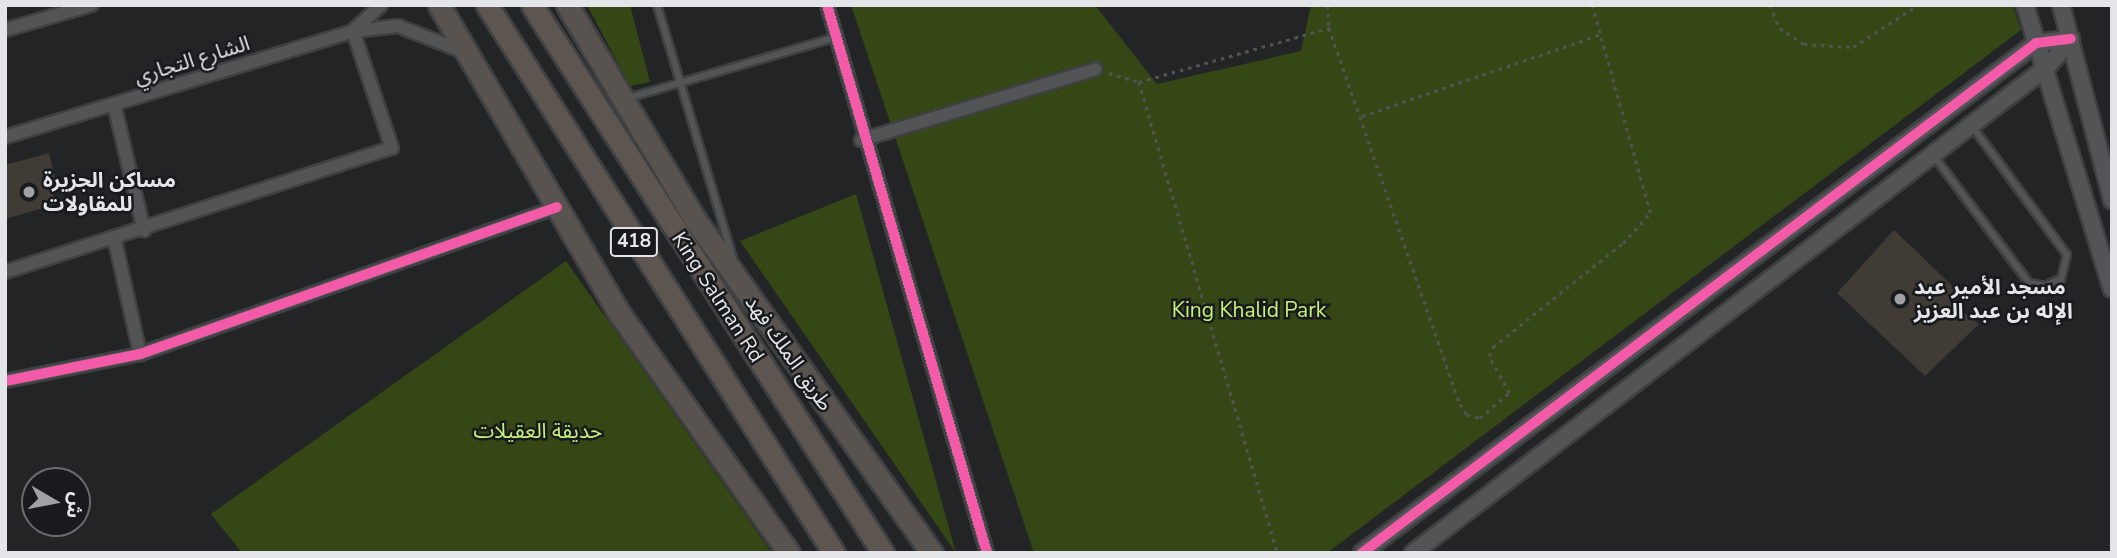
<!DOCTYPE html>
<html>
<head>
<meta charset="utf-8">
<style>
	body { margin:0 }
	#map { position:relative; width:2117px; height:558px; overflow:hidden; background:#222426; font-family:"Nunito Sans","Noto Sans Arabic",sans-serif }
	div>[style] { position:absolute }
	.green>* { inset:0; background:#364716 }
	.building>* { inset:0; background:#413b36 }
	.path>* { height:2.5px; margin-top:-1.25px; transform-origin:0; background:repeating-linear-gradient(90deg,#525354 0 3.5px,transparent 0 8.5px) }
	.roads { filter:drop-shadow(2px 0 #3f4042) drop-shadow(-2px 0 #3f4042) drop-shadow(0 2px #3f4042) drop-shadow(0 -2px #3f4042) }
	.service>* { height:6px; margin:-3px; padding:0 3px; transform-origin:3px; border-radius:3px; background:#535455 }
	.minor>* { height:12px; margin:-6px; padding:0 6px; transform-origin:6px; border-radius:6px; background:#535455 }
	.tertiary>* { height:16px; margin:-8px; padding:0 8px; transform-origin:8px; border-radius:8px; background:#535455 }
	.primary>* { height:21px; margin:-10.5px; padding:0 10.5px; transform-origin:10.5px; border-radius:10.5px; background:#58534f }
	.trunk>* { height:21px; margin:-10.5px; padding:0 10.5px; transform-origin:10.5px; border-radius:10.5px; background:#5c5550 }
	.cycleway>* { height:10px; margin:-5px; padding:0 5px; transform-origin:5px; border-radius:5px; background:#f35aa7 }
	.dots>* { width:19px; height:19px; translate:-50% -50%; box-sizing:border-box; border:4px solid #181a1d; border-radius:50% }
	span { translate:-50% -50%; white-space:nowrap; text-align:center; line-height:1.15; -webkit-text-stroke:5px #181a1d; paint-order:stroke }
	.shield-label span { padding:2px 5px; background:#181a1d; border:2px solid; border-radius:5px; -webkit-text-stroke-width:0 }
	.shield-label { font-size:19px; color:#e4e5e8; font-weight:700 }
	.street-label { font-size:21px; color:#e4e5e8 }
	.poi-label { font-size:21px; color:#e4e5e8; font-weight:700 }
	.left { translate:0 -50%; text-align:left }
	.park-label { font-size:21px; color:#c3f179 }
	.frame { position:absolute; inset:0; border:7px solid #e4e5e8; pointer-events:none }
	.north { position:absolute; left:21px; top:467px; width:70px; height:70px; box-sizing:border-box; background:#181a1d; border:2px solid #6a6b6e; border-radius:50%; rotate:100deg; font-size:19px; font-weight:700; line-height:28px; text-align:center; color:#e4e5e8 }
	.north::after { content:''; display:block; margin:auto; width:24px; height:32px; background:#a0a1a4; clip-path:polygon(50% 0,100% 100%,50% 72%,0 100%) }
</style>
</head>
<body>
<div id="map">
	<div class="green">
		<i style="clip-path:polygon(587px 5px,630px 5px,650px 82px,630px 86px)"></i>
		<i style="clip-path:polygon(851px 5px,1095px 5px,1157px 84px,1301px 51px,1311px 5px,2013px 5px,2021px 30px,1327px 553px,1034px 553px)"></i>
		<i style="clip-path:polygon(856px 194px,956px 553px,740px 241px)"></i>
		<i style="clip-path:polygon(566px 261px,772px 553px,242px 553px,211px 514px)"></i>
	</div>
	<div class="building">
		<i style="clip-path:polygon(49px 153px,55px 178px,48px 180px,57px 204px,5px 219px,5px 165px)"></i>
		<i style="clip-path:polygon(1894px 230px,1962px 295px,1952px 304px,1979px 324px,1925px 376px,1837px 293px)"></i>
	</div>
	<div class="path">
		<i style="left:1328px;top:5px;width:23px;rotate:88deg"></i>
		<i style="left:1770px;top:5px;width:25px;rotate:67deg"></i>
		<i style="left:1780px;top:28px;width:29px;rotate:34deg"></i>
		<i style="left:1804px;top:44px;width:49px;rotate:3.5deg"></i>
		<i style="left:1853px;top:47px;width:77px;rotate:-32.9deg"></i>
		<i style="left:1109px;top:73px;width:31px;rotate:17deg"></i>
		<i style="left:1139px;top:82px;width:198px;rotate:-15.9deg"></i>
		<i style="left:1329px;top:28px;width:398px;rotate:70.8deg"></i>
		<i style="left:1460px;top:404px;width:13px;rotate:58deg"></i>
		<i style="left:1467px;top:415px;width:13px;rotate:13deg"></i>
		<i style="left:1480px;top:418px;width:38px;rotate:-41deg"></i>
		<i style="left:1509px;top:393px;width:42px;rotate:-118.4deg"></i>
		<i style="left:1489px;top:356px;width:10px;rotate:-66deg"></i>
		<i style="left:1493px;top:347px;width:166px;rotate:-38.7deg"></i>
		<i style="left:1623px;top:243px;width:40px;rotate:-48deg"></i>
		<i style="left:1650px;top:213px;width:216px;rotate:-105.6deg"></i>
		<i style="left:1139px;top:82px;width:491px;rotate:73.6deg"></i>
		<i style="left:1362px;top:116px;width:253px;rotate:-18.9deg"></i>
	</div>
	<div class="roads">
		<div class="service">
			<i style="left:657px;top:5px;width:267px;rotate:73.3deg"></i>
			<i style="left:628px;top:98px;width:217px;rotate:-16.3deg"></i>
			<i style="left:1933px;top:155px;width:160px;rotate:53.1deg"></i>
			<i style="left:2029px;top:283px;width:16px;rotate:11deg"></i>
			<i style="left:2045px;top:286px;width:17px;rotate:-24deg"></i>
			<i style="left:2061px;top:279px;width:25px;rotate:-76deg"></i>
			<i style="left:2067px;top:255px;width:160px;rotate:-126.4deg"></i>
		</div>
		<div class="minor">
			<i style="left:827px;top:5px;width:571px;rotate:73.72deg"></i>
			<i style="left:5px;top:30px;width:90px;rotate:-16.2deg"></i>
			<i style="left:354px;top:31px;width:44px;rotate:-6.5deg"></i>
			<i style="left:398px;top:26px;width:71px;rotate:21.5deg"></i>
			<i style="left:114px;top:104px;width:130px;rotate:76.7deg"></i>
			<i style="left:5px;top:137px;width:364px;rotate:-16.9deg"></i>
			<i style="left:353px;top:31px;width:38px;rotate:-43deg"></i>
			<i style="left:861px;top:140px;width:245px;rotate:-16.8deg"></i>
			<i style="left:115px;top:241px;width:116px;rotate:77.5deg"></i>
			<i style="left:5px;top:272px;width:406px;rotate:-17.8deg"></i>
			<i style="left:392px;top:148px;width:123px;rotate:-108.4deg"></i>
			<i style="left:5px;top:381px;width:138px;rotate:-11.3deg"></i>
			<i style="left:140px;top:354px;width:442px;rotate:-19.4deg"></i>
		</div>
		<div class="tertiary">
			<i style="left:2025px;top:5px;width:297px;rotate:73deg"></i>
			<i style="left:2061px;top:5px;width:202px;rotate:75.3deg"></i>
			<i style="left:1362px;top:553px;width:845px;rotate:-37.11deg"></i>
			<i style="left:2036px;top:43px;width:35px;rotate:-7deg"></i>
			<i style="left:1413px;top:553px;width:799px;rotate:-37.47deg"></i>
			<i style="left:2047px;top:67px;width:37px;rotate:-49deg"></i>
		</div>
		<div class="primary">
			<i style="left:439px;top:5px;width:357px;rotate:59.7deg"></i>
			<i style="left:619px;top:313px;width:294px;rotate:54.7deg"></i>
			<i style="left:567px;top:5px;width:252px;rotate:59.2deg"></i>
			<i style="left:696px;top:221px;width:407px;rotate:54.6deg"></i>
		</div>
		<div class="trunk">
			<i style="left:487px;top:5px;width:649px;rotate:57.66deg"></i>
			<i style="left:532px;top:5px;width:651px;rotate:57.36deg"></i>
		</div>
	</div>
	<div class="cycleway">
		<i style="left:827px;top:5px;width:571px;rotate:73.72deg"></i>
		<i style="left:5px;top:381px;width:138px;rotate:-11.3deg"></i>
		<i style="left:140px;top:354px;width:442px;rotate:-19.4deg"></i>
		<i style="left:1362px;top:553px;width:845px;rotate:-37.11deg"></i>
		<i style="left:2036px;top:43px;width:35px;rotate:-7deg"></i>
	</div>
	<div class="dots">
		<i style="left:29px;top:192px;background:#a0a1a4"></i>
		<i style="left:1900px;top:299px;background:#a0a1a4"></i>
	</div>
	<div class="shield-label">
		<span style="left:634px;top:242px">418</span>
	</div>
	<div class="street-label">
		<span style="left:192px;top:60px;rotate:-17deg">الشارع التجاري</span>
		<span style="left:718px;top:297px;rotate:57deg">King Salman Rd</span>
		<span style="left:789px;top:353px;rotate:55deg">طريق الملك فهد</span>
	</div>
	<div class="poi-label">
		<span class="left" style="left:43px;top:192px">مساكن الجزيرة<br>للمقاولات</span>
		<span class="left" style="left:1914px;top:299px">مسجد الأمير عبد<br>الإله بن عبد العزيز</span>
	</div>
	<div class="park-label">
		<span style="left:1249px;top:310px">King Khalid Park</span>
		<span style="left:538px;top:431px">حديقة العقيلات</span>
	</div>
	<div class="frame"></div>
	<div class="north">ش</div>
</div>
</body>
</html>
